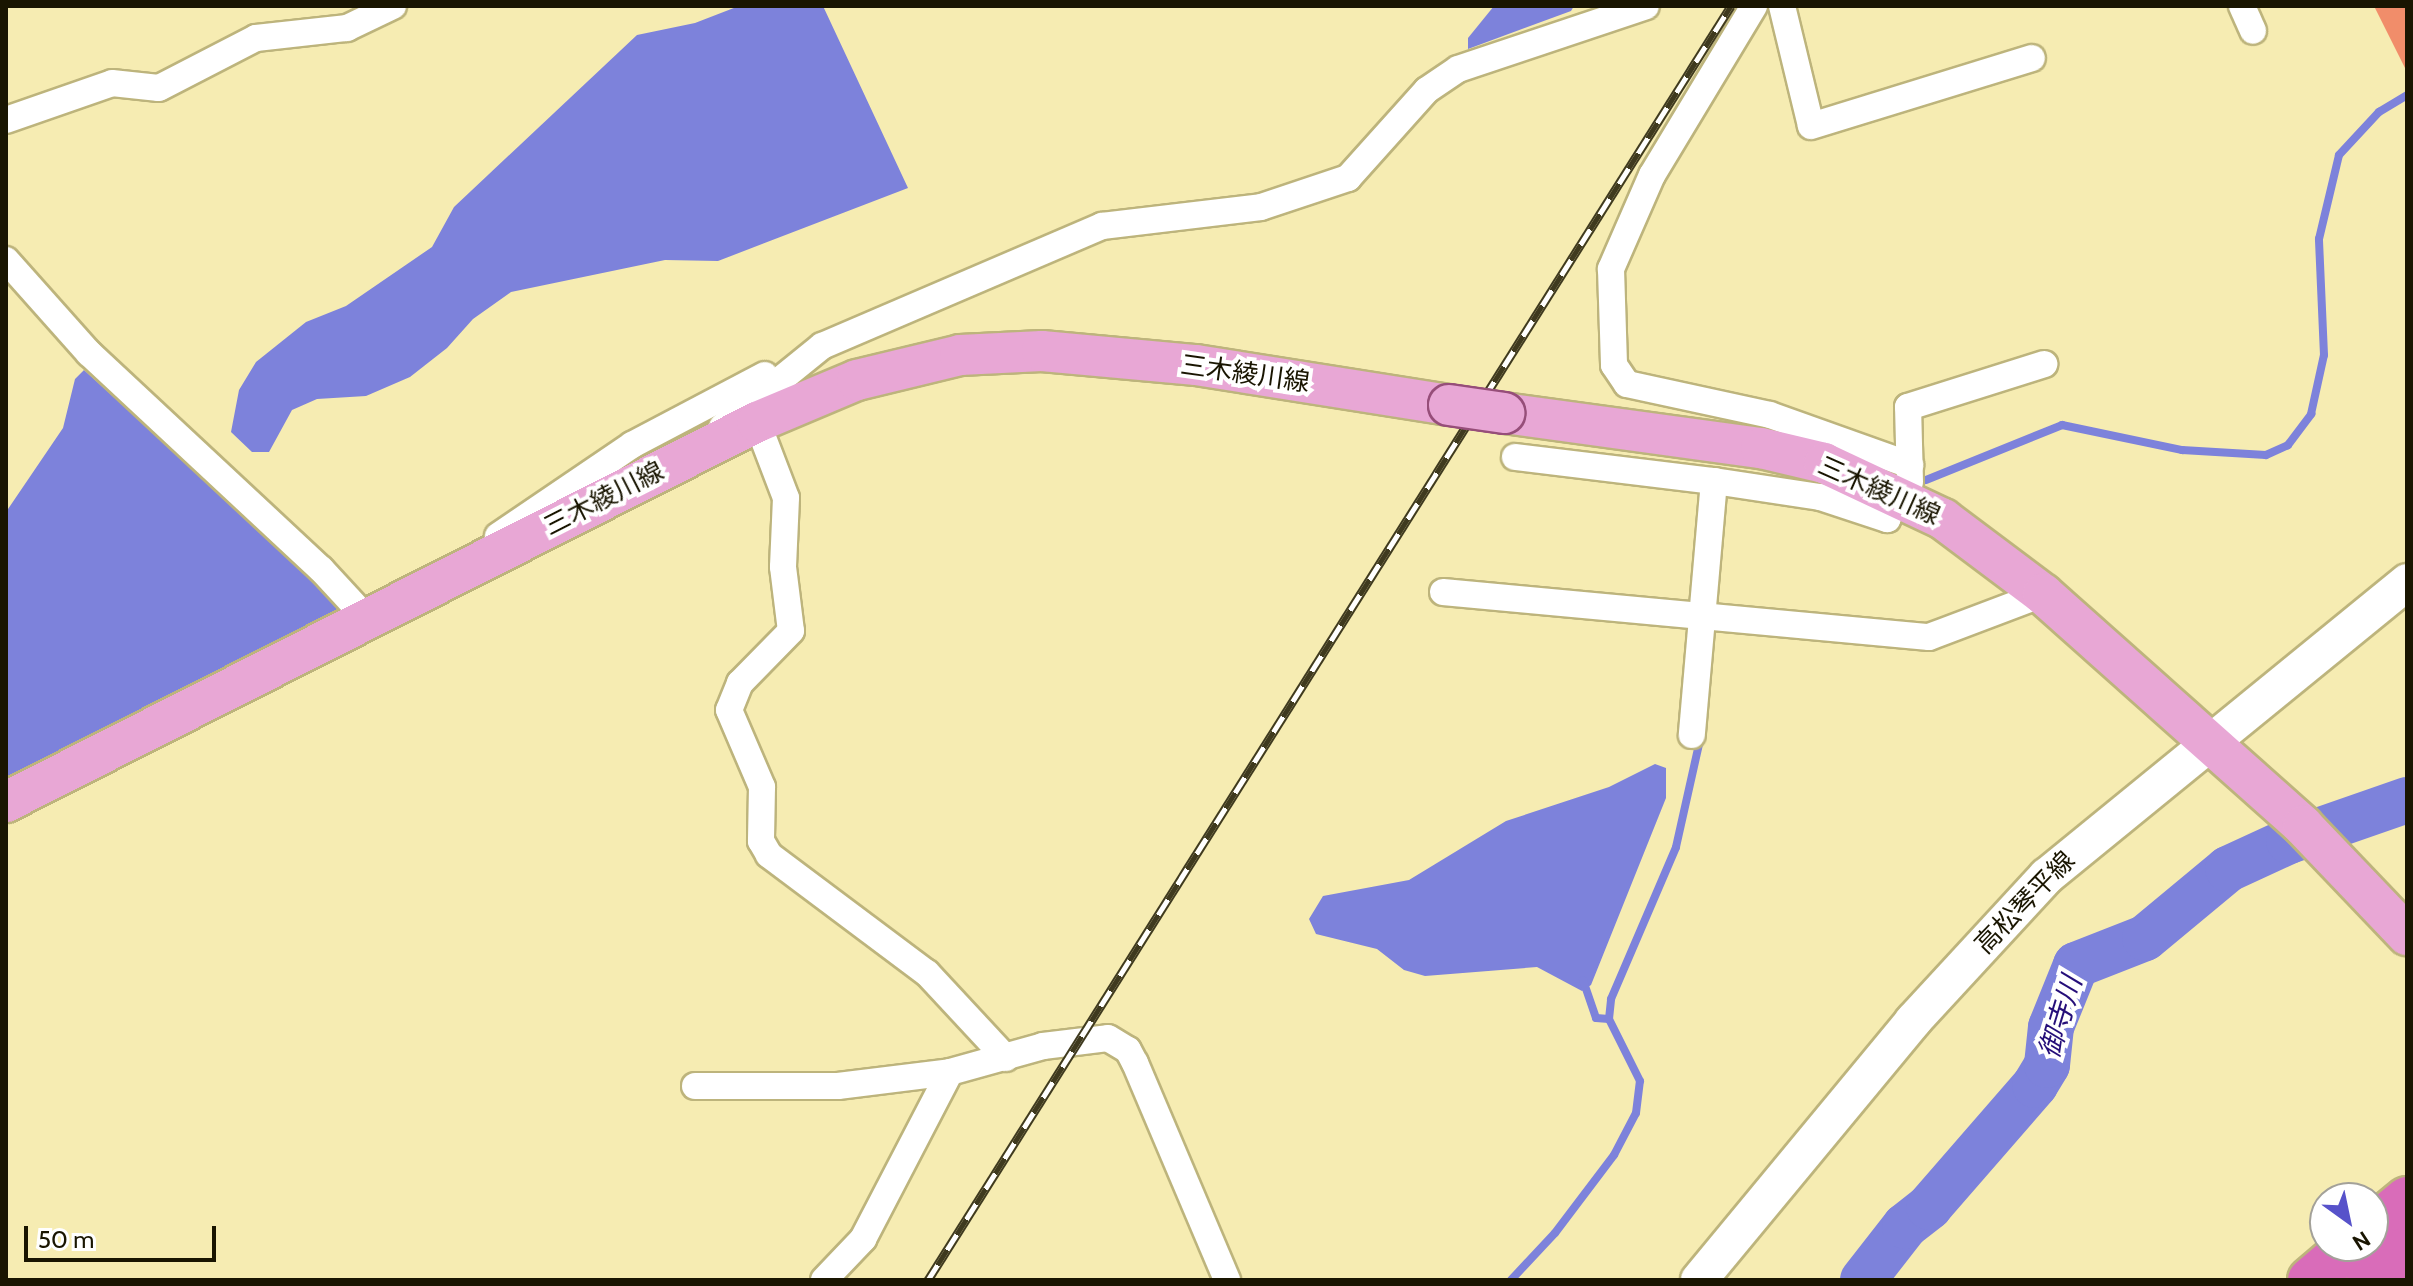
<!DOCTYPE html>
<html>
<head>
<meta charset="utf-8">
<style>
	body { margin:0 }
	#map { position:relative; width:2413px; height:1286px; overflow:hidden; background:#f6ecb2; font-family:Cabin,"Noto Sans JP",sans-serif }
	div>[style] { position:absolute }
	.forest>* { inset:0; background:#f18d6a }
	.water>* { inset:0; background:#7d82db }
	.stream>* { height:8px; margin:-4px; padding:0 4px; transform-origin:4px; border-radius:4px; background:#7d82db }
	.river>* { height:46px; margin:-23px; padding:0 23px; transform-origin:23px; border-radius:23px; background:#7d82db }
	.roads { filter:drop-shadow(2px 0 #bdb47c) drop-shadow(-2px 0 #bdb47c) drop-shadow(0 2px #bdb47c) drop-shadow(0 -2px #bdb47c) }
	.street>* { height:26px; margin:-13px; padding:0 13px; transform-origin:13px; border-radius:13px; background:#fff }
	.secondary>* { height:36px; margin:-18px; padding:0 18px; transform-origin:18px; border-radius:18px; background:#fff }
	.primary>* { height:40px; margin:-20px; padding:0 20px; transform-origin:20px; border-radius:20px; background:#e8a7d5 }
	.highway>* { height:44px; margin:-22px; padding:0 22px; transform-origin:22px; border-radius:22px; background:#d96cb9 }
	.rail>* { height:9px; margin-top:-4.5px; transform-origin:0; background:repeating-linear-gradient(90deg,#fff 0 18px,#3f3a1f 0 36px); box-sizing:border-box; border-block:2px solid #3f3a1f }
	.bridges { filter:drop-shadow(2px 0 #964e79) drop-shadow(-2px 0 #964e79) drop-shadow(0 2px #964e79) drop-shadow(0 -2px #964e79) }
	.primary-bridge>* { height:40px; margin:-20px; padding:0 20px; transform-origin:20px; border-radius:20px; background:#e8a7d5 }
	span { translate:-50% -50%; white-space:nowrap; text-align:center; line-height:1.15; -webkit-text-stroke:8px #fff; paint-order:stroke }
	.street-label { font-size:26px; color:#191501 }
	.water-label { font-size:28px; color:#250e79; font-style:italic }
	.frame { position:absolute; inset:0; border:8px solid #191501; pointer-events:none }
	.north { position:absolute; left:2309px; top:1182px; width:80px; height:80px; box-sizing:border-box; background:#fff; border:2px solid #a3a199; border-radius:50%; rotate:147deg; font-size:22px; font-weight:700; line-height:32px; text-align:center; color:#191501 }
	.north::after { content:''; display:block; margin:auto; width:28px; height:36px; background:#5752ca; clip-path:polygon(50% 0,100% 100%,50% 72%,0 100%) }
	.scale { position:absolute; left:24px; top:1226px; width:192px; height:36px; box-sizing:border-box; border:4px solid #191501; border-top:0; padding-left:10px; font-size:24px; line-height:28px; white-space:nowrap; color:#191501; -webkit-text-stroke:6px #fff; paint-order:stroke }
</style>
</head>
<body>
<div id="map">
	<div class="forest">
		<i style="clip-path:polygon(2374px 6px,2407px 6px,2407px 72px)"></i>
	</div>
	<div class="water">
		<i style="clip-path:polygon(739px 6px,823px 6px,908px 188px,718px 261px,665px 260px,511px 292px,473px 319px,447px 348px,410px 377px,366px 396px,317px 399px,292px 410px,269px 452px,252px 452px,231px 432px,239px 390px,256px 362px,306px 322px,346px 306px,432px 247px,454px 207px,637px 35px,695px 23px)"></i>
		<i style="clip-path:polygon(1494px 6px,1574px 6px,1571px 11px,1468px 49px,1468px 38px)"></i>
		<i style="clip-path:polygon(84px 370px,313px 577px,344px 614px,6px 785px,6px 512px,63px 428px,75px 379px)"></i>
		<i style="clip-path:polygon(1655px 764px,1666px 768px,1666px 798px,1591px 985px,1582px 991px,1537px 967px,1425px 976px,1404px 970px,1377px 949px,1316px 934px,1309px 919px,1323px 896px,1409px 880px,1506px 821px,1609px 787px)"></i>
	</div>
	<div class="stream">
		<i style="left:1926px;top:480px;width:147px;rotate:-22deg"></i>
		<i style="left:2062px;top:425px;width:123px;rotate:11.8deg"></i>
		<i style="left:2182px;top:450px;width:84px;rotate:3.4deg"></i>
		<i style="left:2266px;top:455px;width:24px;rotate:-24deg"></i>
		<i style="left:2288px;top:445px;width:39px;rotate:-53deg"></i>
		<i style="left:2311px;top:414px;width:60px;rotate:-77.6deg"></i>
		<i style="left:2324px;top:355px;width:116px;rotate:-92.5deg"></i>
		<i style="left:2319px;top:239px;width:86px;rotate:-76.6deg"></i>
		<i style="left:2339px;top:155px;width:59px;rotate:-47.1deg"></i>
		<i style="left:2379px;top:112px;width:33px;rotate:-31deg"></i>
		<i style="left:1583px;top:980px;width:40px;rotate:71.1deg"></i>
		<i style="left:1596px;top:1018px;width:13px;rotate:4deg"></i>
		<i style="left:1511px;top:1280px;width:64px;rotate:-46.9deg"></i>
		<i style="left:1555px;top:1233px;width:98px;rotate:-52.9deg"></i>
		<i style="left:1614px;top:1155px;width:47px;rotate:-62.4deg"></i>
		<i style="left:1636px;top:1113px;width:32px;rotate:-83deg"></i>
		<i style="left:1640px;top:1081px;width:69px;rotate:-116.6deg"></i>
		<i style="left:1609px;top:1019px;width:20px;rotate:-84deg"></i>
		<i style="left:1611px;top:999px;width:165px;rotate:-66.8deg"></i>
		<i style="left:1676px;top:847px;width:115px;rotate:-77.4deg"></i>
	</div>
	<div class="river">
		<i style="left:1863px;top:1280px;width:68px;rotate:-52.1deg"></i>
		<i style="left:1905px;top:1226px;width:31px;rotate:-38deg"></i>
		<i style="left:1929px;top:1207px;width:162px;rotate:-49deg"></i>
		<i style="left:2035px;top:1085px;width:23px;rotate:-59deg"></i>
		<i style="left:2047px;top:1065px;width:38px;rotate:-84deg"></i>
		<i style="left:2051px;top:1027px;width:67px;rotate:-68deg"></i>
		<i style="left:2076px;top:965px;width:74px;rotate:-21.4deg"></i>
		<i style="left:2145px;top:938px;width:108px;rotate:-39.7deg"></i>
		<i style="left:2228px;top:869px;width:67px;rotate:-24.7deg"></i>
		<i style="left:2289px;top:841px;width:125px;rotate:-19.2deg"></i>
	</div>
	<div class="roads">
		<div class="street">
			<i style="left:1754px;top:6px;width:197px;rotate:121.1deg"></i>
			<i style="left:1652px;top:175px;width:103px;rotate:113.6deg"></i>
			<i style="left:1611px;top:269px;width:96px;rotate:88.2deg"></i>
			<i style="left:1614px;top:365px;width:23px;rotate:56deg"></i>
			<i style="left:1627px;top:384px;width:146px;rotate:12.2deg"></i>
			<i style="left:1770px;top:415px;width:149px;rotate:19.7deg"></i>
			<i style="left:1782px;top:6px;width:123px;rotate:76.4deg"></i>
			<i style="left:1811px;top:126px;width:231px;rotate:-17.1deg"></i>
			<i style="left:2242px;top:6px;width:27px;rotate:66deg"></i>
			<i style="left:6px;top:120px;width:112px;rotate:-19.2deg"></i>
			<i style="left:112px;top:83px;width:47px;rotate:6.1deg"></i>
			<i style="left:159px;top:88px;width:109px;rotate:-27.3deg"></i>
			<i style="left:256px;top:38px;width:92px;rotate:-6.3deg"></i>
			<i style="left:347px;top:28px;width:51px;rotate:-25.6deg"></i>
			<i style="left:6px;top:260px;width:125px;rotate:48.3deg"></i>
			<i style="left:89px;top:353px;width:317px;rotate:43deg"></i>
			<i style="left:321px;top:569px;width:69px;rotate:47.3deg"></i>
			<i style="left:757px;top:422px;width:81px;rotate:69.1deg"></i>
			<i style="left:786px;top:498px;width:69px;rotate:92.5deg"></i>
			<i style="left:783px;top:567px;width:64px;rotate:82.9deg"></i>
			<i style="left:791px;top:631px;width:73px;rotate:134.4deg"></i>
			<i style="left:740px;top:683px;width:29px;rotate:112deg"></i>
			<i style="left:729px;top:710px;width:84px;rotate:66.8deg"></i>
			<i style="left:762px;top:787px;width:54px;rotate:91.1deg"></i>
			<i style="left:761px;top:841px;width:16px;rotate:60deg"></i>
			<i style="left:769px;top:855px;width:197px;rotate:36.8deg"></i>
			<i style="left:927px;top:973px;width:116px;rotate:47.1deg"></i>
			<i style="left:722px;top:427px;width:129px;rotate:-39deg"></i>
			<i style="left:822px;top:346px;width:305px;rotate:-23.2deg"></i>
			<i style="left:1102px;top:226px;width:160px;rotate:-6.8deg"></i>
			<i style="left:1261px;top:207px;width:92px;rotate:-18.4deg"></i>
			<i style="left:1348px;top:178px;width:118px;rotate:-48.1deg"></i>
			<i style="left:1427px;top:90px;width:37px;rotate:-34deg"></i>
			<i style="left:1458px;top:69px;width:198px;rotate:-18.5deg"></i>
			<i style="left:1515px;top:457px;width:200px;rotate:6.9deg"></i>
			<i style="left:1714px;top:481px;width:255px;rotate:95deg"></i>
			<i style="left:1714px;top:481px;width:107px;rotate:8.6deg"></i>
			<i style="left:1820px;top:497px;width:71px;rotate:18.2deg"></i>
			<i style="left:1887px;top:519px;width:26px;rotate:-65deg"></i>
			<i style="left:1910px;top:482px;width:75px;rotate:-91.5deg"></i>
			<i style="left:1908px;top:407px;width:143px;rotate:-17.5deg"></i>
			<i style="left:498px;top:536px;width:162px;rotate:-34.2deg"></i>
			<i style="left:632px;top:445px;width:150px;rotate:-27.8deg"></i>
			<i style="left:1443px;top:592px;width:488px;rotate:5.3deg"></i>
			<i style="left:1929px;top:637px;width:122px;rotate:-20.7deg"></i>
			<i style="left:695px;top:1086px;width:143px"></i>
			<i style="left:838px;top:1086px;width:113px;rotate:-7.1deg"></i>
			<i style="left:950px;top:1072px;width:97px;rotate:-15.6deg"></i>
			<i style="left:1043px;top:1046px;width:65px;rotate:-7deg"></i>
			<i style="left:1108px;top:1038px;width:23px;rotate:31deg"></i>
			<i style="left:1128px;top:1050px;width:15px;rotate:62deg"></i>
			<i style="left:1135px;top:1063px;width:236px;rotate:67deg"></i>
			<i style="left:824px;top:1280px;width:57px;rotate:-46.4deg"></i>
			<i style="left:863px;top:1239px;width:188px;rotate:-62.5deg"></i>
		</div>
		<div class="secondary">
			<i style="left:1699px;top:1280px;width:336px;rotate:-50.4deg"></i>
			<i style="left:1913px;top:1021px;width:197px;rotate:-47.3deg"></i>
			<i style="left:2047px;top:876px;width:465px;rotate:-39.2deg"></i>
		</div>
		<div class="primary">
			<i style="left:1504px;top:413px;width:259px;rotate:7.8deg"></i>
			<i style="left:1761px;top:448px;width:65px;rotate:13.4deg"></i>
			<i style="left:1824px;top:463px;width:132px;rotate:25.2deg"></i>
			<i style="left:1943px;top:519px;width:125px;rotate:36.9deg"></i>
			<i style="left:2043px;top:594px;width:348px;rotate:41.7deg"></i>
			<i style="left:2303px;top:826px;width:151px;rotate:46.3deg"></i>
			<i style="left:6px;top:802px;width:842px;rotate:-26.84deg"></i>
			<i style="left:757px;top:422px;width:108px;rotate:-22.8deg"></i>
			<i style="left:857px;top:380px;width:106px;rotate:-13.6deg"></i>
			<i style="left:960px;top:355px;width:82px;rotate:-2.8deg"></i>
			<i style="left:1042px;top:351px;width:155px;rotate:5.2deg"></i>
			<i style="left:1196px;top:365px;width:256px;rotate:9deg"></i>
		</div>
		<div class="highway">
			<i style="left:2373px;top:1227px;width:44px;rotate:-39.5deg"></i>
			<i style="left:2310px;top:1280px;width:52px;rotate:-40.4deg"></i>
			<i style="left:2369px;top:1280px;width:49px;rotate:-39.2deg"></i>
		</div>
	</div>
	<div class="rail">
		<i style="left:928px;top:1280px;width:1506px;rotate:-57.78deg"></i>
	</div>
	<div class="bridges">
		<div class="primary-bridge">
			<i style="left:1449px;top:405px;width:56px;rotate:8.3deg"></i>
		</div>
	</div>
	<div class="street-label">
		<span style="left:1245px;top:374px;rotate:8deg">三木綾川線</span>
		<span style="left:1879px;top:491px;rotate:24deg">三木綾川線</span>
		<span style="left:604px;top:499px;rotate:-27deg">三木綾川線</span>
		<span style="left:2025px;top:903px;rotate:-46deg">高松琴平線</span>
	</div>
	<div class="water-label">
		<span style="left:2060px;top:1017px;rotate:-73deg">御寺川</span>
	</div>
	<div class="frame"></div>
	<div class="north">N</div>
	<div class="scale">50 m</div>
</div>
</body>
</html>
